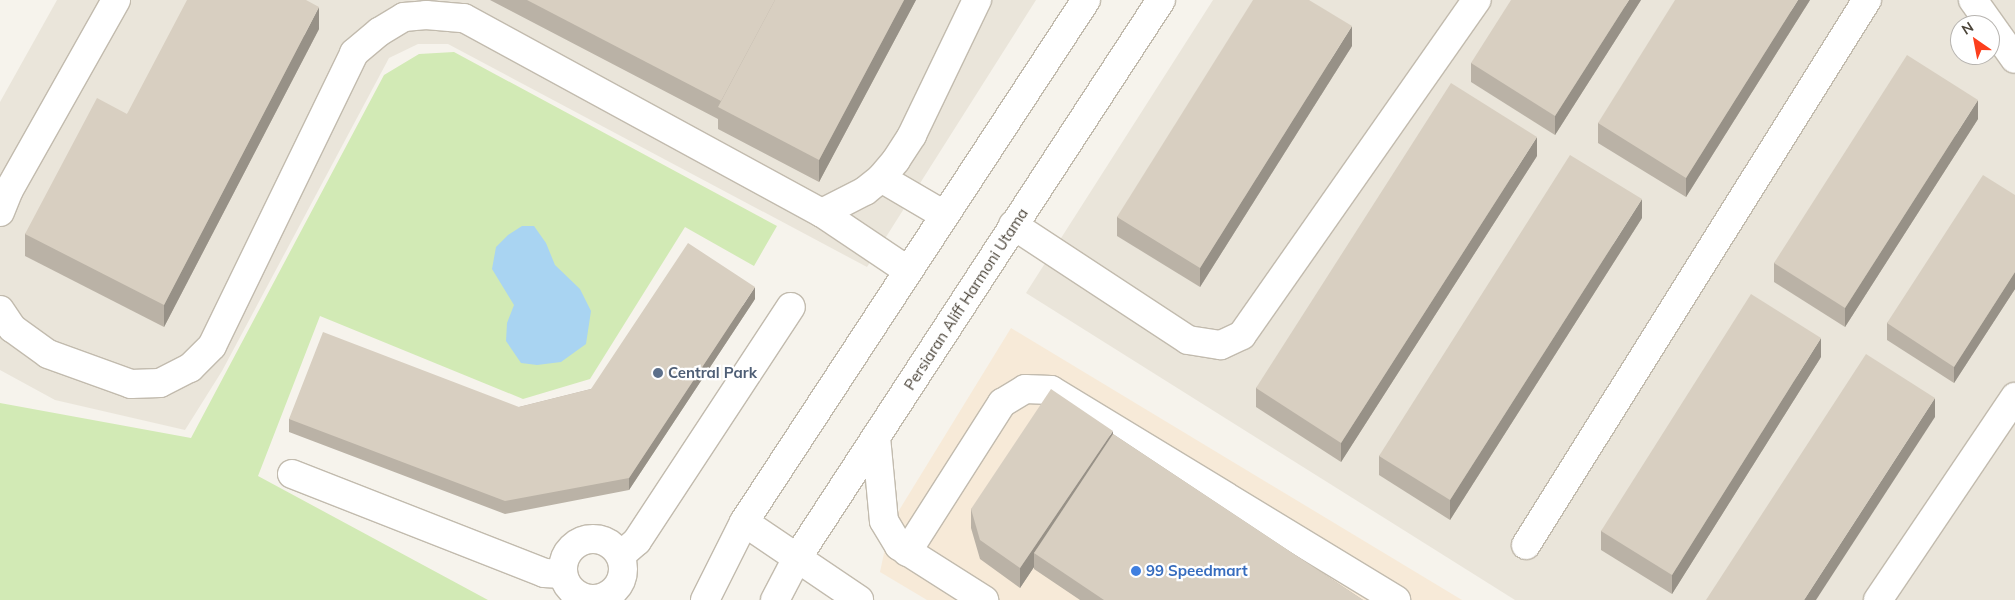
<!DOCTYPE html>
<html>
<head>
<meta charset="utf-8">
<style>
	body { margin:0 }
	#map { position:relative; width:2015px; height:600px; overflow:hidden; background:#f6f3ec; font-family:Mulish,sans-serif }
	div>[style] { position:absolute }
	.residential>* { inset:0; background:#eae5da }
	.commercial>* { inset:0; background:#f7ead8 }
	.green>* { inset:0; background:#d2eab5 }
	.water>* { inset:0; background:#a9d4f2 }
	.roads { filter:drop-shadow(1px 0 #c2bbae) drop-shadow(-1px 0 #c2bbae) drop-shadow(0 1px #c2bbae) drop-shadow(0 -1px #c2bbae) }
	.minor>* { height:28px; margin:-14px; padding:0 14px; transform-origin:14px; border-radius:14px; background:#fff }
	.minor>.ring { margin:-14px; padding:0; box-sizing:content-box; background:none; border:28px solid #fff; border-radius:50% }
	.wall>* { inset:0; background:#bab2a6 }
	.shaded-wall>* { inset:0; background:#979187 }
	.building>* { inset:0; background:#d8cfc1 }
	.dots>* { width:14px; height:14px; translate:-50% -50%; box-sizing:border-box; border:2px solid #fff; border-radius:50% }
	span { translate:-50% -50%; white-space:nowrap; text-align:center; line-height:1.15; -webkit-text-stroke:4.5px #fff; paint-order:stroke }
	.street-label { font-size:15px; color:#4b4439 }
	.service-label { font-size:15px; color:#4e5e75; font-weight:700 }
	.left { translate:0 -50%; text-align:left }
	.shop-label { font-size:15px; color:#366cbe; font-weight:700 }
	.north { position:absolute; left:1950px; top:15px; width:50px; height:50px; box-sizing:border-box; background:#fff; border:1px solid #b7b4b0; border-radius:50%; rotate:327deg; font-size:14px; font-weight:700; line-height:20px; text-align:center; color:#4b4439 }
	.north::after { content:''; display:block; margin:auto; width:18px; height:22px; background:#fc3f1d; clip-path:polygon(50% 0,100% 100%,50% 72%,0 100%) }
</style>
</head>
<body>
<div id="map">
	<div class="residential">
		<i style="clip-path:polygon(57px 0,1036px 0,867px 267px,448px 44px,418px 44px,389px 58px,222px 371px,185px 430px,55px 400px,0 370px,0 102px)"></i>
		<i style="clip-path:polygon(evenodd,1213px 0,2015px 0,2015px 600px,1515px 600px,1026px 293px,1213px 0,1960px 25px,1990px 25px,1990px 55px,1960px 55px,1960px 25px)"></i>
	</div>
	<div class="commercial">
		<i style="clip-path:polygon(1011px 328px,1462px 600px,927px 600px,880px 572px,890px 525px)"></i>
	</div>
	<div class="green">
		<i style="clip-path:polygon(454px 52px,777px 226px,754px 266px,685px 227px,590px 379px,523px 399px,320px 316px,258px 476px,488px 600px,0 600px,0 403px,191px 438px,384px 75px,419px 54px)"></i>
	</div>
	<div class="water">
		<i style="clip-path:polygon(522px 226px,534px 226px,546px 243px,555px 265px,580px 289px,591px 311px,586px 344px,561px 362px,537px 365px,521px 363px,506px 341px,507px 323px,514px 305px,492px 269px,496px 247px,508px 235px)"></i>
	</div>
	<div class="roads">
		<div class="minor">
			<i style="left:1973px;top:0;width:72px;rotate:54.6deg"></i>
			<i style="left:881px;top:178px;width:73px;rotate:30.4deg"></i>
			<i style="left:0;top:212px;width:24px;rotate:-68deg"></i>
			<i style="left:9px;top:190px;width:218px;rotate:-60.6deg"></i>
			<i style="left:822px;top:213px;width:48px;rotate:-27.1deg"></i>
			<i style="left:865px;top:191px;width:21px;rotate:-39deg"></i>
			<i style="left:881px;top:178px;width:23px;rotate:-50deg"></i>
			<i style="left:896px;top:160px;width:30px;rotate:-57deg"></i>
			<i style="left:912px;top:135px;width:150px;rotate:-64.3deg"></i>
			<i style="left:1013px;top:225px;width:209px;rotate:33.3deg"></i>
			<i style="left:1188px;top:340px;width:33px;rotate:9deg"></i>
			<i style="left:1221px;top:345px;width:23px;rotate:-25deg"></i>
			<i style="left:1242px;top:335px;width:409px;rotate:-55deg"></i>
			<i style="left:0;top:310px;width:22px;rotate:56deg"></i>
			<i style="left:12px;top:328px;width:44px;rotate:35.8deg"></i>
			<i style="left:48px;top:354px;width:88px;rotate:19.9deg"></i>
			<i style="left:131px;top:384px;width:29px;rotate:-2deg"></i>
			<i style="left:160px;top:383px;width:34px;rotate:-27deg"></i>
			<i style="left:190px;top:368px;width:31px;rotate:-45deg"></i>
			<i style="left:212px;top:346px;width:326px;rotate:-64.1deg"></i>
			<i style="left:354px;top:53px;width:33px;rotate:-40deg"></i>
			<i style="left:379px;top:32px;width:29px;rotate:-31deg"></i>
			<i style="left:404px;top:17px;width:22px;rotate:-5deg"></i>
			<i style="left:426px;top:15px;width:38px;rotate:5deg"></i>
			<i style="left:464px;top:18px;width:408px;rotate:28.6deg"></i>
			<i style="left:822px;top:213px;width:102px;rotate:33.8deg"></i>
			<i style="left:876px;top:437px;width:84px;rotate:84.6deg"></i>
			<i style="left:884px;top:521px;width:29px;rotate:59deg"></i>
			<i style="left:899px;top:546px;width:101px;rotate:32.4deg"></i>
			<i style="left:292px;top:474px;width:271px;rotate:21.4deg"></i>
			<i style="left:544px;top:573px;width:19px;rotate:3deg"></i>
			<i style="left:744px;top:522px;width:139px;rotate:34.1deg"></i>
			<i class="ring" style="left:563px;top:539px;width:32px;height:32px"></i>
			<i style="left:1526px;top:545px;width:643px;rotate:-57.97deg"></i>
			<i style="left:907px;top:552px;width:177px;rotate:-57.5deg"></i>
			<i style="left:1002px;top:403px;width:27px;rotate:-31deg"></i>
			<i style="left:1025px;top:389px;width:26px;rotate:2deg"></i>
			<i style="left:1051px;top:390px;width:404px;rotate:31.3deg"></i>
			<i style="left:621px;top:555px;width:21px;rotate:-41deg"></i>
			<i style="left:637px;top:541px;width:280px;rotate:-56.7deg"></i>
			<i style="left:705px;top:600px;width:87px;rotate:-63.4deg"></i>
			<i style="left:744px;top:522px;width:624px;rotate:-56.77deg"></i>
			<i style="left:775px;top:600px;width:47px;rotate:-62.4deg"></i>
			<i style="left:797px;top:558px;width:666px;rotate:-56.88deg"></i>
			<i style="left:1878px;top:600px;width:245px;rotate:-56deg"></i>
		</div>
	</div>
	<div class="wall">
		<i style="clip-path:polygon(490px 0,916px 0,819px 182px,718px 129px,718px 119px)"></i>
		<i style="clip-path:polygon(1641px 0,1555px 135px,1471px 82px,1471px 63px)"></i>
		<i style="clip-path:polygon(1810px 0,1686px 197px,1598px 143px,1598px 123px)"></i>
		<i style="clip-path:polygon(319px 29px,164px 327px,25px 256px,25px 234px,127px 114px)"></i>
		<i style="clip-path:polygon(1352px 46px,1200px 287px,1117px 236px,1117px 217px)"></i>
		<i style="clip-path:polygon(1978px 119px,1845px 327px,1774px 282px,1774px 263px)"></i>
		<i style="clip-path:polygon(1537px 156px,1341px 462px,1256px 407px,1256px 388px)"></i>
		<i style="clip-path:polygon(2015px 195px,2015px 289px,1954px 383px,1887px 340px,1887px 323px)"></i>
		<i style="clip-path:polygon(1642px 218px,1450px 520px,1379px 475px,1379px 456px)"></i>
		<i style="clip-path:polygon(755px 299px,629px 490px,505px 514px,289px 432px,289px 419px,519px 407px,591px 389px)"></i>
		<i style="clip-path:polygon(1821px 357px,1672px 594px,1601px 550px,1601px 531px)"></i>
		<i style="clip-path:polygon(1113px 434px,1363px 600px,1080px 600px,1034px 569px,1034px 567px,1020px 588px,980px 559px,971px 528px,971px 509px)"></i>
	</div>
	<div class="shaded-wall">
		<i style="clip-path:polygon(904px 0,916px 0,819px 182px,819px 160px)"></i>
		<i style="clip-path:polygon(1629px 0,1641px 0,1555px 135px,1555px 116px)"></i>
		<i style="clip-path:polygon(1798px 0,1810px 0,1686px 197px,1686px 178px)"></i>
		<i style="clip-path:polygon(319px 7px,319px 29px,164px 327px,164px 305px)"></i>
		<i style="clip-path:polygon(1352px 26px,1352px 46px,1200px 287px,1200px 268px)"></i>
		<i style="clip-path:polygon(1978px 100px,1978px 119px,1845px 327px,1845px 308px)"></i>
		<i style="clip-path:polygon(1537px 137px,1537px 156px,1341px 462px,1341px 443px)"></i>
		<i style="clip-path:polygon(1642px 199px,1642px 218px,1450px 520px,1450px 500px)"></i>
		<i style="clip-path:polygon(2015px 272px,2015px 289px,1954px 383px,1954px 367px)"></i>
		<i style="clip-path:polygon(755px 287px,755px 299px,629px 490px,629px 478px)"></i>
		<i style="clip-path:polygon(1821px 338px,1821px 357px,1672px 594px,1672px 575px)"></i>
		<i style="clip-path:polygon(1935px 398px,1935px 417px,1816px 600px,1804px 600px)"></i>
		<i style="clip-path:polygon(1113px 431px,1113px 450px,1034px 553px,1034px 567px,1020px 588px,1020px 568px)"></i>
	</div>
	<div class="building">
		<i style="clip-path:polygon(187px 0,306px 0,319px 7px,164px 305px,25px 234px,97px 98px,127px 114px)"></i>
		<i style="clip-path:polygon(527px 0,775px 0,721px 101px)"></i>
		<i style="clip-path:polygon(775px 0,904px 0,819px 160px,718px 107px)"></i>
		<i style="clip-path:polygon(1253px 0,1309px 0,1352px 26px,1200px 268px,1117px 217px)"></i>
		<i style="clip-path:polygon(1511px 0,1629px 0,1555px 116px,1471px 63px)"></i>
		<i style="clip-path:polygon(1675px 0,1798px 0,1686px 178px,1598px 123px)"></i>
		<i style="clip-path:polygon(1907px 55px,1978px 100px,1845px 308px,1774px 263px)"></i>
		<i style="clip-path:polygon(1451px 83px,1537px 137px,1341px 443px,1256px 388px)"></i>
		<i style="clip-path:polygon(1570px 155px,1642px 199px,1450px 500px,1379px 456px)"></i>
		<i style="clip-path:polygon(1983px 175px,2015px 195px,2015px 272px,1954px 367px,1887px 323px)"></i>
		<i style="clip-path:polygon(688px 243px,755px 287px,629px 478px,505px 501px,289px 419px,323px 332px,519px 407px,591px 389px)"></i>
		<i style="clip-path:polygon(1751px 294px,1821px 338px,1672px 575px,1601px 531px)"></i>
		<i style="clip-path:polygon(1866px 354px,1935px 398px,1804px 600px,1706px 600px)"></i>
		<i style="clip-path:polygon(1051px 389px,1113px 431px,1020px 568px,980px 540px,971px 509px)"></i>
		<i style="clip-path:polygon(1113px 434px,1363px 600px,1104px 600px,1034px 553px)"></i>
	</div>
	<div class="dots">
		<i style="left:658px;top:373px;background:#5c6f8a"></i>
		<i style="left:1136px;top:571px;background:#3f7fe0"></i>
	</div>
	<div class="street-label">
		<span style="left:966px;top:299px;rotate:-57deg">Persiaran Aliff Harmoni Utama</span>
	</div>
	<div class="service-label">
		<span class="left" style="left:668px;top:373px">Central Park</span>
	</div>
	<div class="shop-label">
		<span class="left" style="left:1146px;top:571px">99 Speedmart</span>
	</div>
	<div class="north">N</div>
</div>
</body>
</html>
